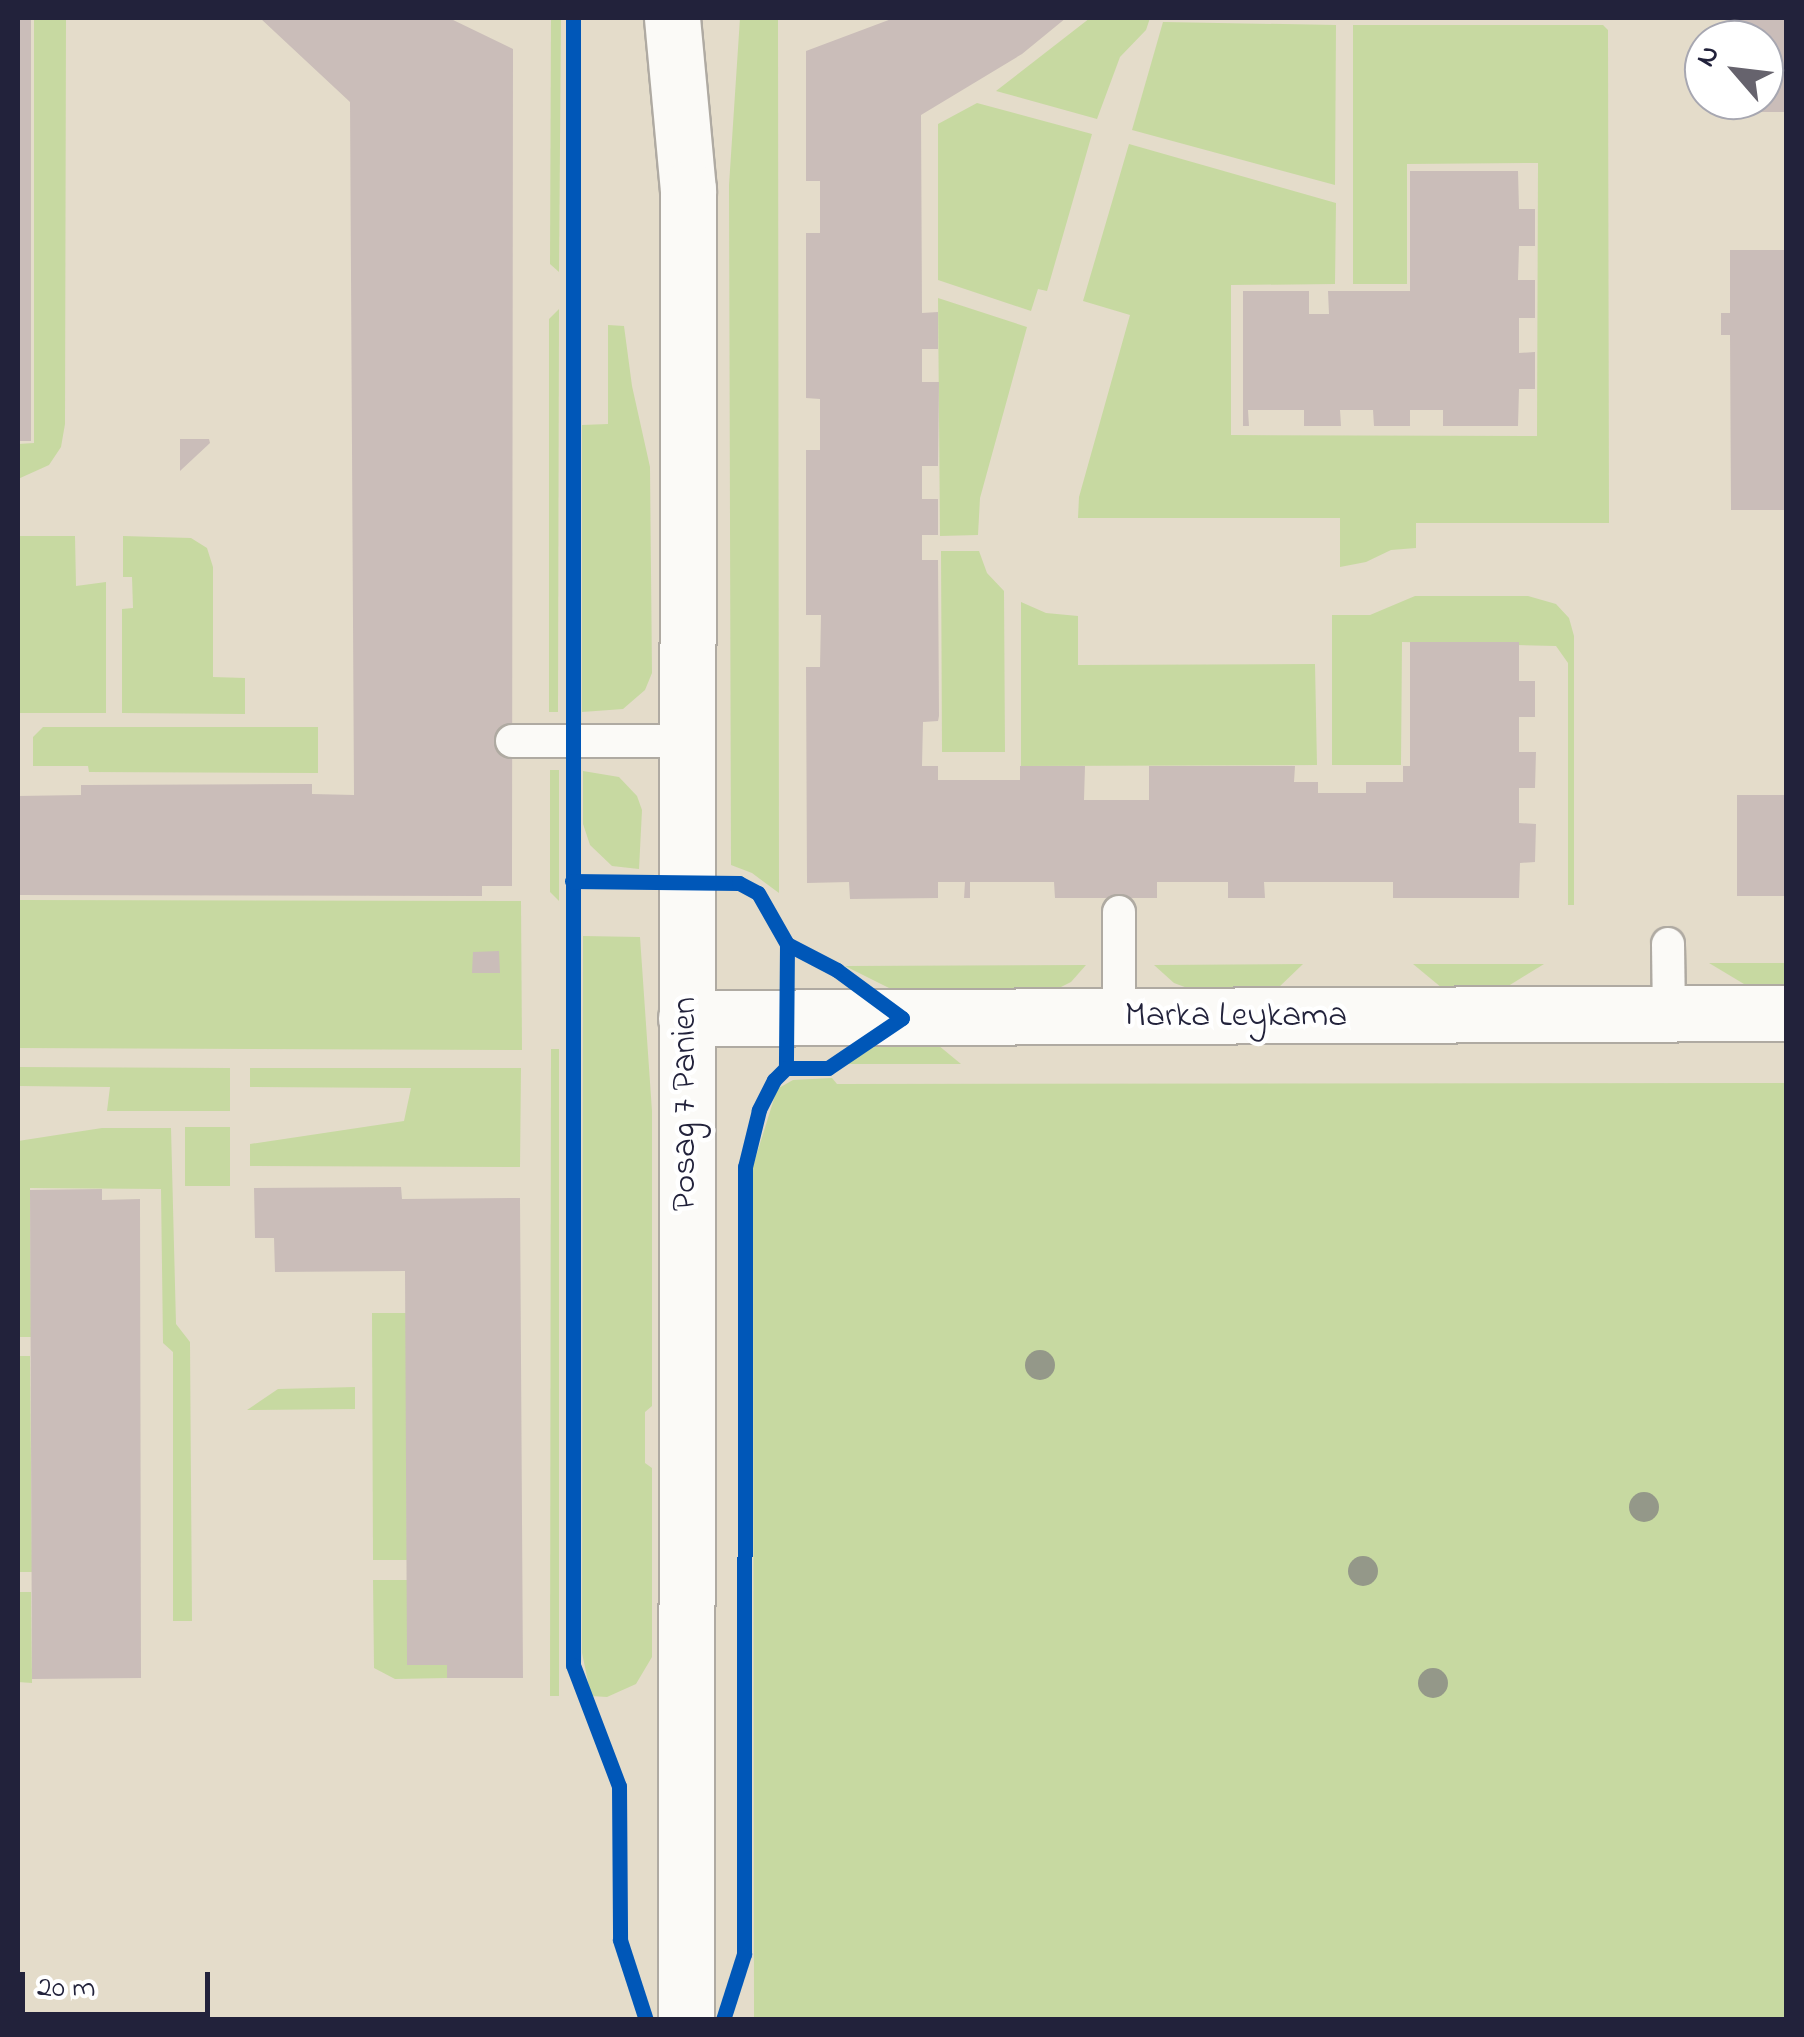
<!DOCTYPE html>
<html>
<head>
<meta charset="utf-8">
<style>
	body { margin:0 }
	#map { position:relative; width:1804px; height:2037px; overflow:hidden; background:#e4dcca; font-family:"Indie Flower",sans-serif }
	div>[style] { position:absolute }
	.green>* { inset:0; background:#c7d9a1 }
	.building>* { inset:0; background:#cabdb9 }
	.roads { filter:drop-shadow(2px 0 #afaaa2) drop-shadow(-2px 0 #afaaa2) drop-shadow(0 2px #afaaa2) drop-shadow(0 -2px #afaaa2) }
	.lane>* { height:32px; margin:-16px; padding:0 16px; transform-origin:16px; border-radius:16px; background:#fbfaf7 }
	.street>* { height:55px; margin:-27.5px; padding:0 27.5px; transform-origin:27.5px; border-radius:27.5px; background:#fbfaf7 }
	.secondary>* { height:55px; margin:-27.5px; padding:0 27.5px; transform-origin:27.5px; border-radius:27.5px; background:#fbfaf7 }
	.cycleway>* { height:15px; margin:-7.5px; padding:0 7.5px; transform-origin:7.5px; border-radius:7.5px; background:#0057b8 }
	.trees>* { width:30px; height:30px; margin:-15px; border-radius:50%; background:#949889 }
	span { translate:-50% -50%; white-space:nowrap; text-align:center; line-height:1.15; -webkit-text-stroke:9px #fff; paint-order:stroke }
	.street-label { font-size:35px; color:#22223b }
	.frame { position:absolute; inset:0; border:20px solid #22223b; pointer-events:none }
	.north { position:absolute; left:1684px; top:20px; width:100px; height:100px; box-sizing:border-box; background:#fff; border:2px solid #a7a7b1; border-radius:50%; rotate:298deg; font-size:28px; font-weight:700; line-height:40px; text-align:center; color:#22223b }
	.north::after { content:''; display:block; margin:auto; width:35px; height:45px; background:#66636d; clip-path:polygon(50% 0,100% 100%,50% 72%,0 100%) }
	.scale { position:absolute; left:20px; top:1972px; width:190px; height:45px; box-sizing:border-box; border:5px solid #22223b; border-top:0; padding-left:12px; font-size:30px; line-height:35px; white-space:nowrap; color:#22223b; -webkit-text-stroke:8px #fff; paint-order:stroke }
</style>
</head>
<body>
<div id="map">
	<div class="green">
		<i style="clip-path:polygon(34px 18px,66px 18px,65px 424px,61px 447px,49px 465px,18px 479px,18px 444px,34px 443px)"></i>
		<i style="clip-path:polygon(551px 18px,561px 18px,559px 272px,550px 264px)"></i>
		<i style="clip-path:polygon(740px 18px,778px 18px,779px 893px,752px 873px,731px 865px,729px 185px)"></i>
		<i style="clip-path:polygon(1090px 18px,1150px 18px,1146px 30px,1120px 57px,1097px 119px,996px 91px)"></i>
		<i style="clip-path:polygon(1163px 22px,1336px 25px,1335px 185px,1132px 130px)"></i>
		<i style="clip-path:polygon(1353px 25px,1603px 25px,1608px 30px,1609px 523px,1416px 523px,1416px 548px,1391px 550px,1366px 562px,1340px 567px,1340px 518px,1078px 518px,1079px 497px,1130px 315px,1083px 301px,1129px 144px,1336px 203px,1335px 284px,1231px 285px,1231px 435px,1537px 436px,1538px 163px,1407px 164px,1407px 284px,1353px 284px)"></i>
		<i style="clip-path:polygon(977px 103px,1092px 134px,1047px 291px,1038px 289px,1031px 311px,938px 280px,938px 124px)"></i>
		<i style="clip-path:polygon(938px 298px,1027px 327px,980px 498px,978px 535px,940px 536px)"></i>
		<i style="clip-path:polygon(559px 309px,558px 712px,549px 712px,549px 319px)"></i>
		<i style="clip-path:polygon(608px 325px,624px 326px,632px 386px,650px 467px,652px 673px,645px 690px,623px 709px,582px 712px,582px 425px,608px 424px)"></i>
		<i style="clip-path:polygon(18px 536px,75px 536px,76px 586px,106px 582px,106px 713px,18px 713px)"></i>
		<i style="clip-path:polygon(123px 536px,191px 538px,207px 548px,213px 567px,213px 677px,245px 678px,245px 714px,122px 713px,122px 609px,133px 608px,132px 577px,123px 577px)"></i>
		<i style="clip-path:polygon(941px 551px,979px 551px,987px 573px,1004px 591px,1005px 752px,942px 752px)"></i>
		<i style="clip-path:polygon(1415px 596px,1528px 596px,1556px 604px,1569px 618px,1574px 636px,1574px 905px,1568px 905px,1568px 663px,1556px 646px,1402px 642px,1401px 765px,1332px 765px,1332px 615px,1370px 615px)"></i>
		<i style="clip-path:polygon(1021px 602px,1046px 613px,1078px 616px,1078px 665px,1315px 664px,1317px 765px,1021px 766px)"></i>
		<i style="clip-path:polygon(43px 727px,318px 727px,318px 773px,89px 772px,88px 766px,33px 766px,33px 737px)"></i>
		<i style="clip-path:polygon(550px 770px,559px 770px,559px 901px,550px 892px)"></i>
		<i style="clip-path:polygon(583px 771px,619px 777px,637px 796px,642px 810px,639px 869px,612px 866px,590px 845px,583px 824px)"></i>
		<i style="clip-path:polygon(18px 900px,521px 901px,522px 1050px,18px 1048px)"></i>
		<i style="clip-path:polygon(583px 936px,640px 937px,652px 1111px,652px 1406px,645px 1412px,645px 1463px,652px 1468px,652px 1657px,636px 1684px,607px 1697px,591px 1696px,582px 1653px)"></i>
		<i style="clip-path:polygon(1709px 963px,1786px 963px,1786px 986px,1749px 987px)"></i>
		<i style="clip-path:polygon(1303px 964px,1277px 989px,1190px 989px,1174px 983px,1154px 965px)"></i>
		<i style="clip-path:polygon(1413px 964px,1544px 964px,1505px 988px,1442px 988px)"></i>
		<i style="clip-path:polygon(1086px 965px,1071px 982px,1057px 989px,893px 990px,845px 966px)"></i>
		<i style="clip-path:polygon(877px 1045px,938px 1045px,961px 1064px,847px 1064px)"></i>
		<i style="clip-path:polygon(551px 1049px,559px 1049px,559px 1696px,550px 1696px)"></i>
		<i style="clip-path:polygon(18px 1067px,230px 1068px,230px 1111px,107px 1111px,110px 1087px,18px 1086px)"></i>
		<i style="clip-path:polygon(250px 1068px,521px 1068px,520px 1167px,250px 1166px,250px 1144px,404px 1121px,411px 1088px,250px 1087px)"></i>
		<i style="clip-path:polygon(832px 1078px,837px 1084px,1786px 1083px,1786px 2019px,754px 2019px,753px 1166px,777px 1089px,793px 1080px)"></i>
		<i style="clip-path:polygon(185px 1127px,230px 1127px,230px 1186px,185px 1186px)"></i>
		<i style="clip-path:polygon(102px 1128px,171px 1128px,176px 1324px,190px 1342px,192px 1621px,173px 1621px,173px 1352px,163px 1343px,161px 1189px,30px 1188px,31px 1337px,18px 1337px,18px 1141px)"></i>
		<i style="clip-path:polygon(372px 1313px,406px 1313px,407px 1560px,373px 1560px)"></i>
		<i style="clip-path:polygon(18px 1356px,30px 1356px,32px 1572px,18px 1572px)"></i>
		<i style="clip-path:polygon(355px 1387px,355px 1409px,247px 1410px,278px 1389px)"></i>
		<i style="clip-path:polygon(373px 1580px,407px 1580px,407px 1665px,447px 1665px,447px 1678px,395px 1679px,374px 1668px)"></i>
		<i style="clip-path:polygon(18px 1592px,31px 1592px,32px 1683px,18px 1682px)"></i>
	</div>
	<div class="building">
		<i style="clip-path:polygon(18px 18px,31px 18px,31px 441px,18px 441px)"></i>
		<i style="clip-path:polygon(260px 18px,449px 18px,513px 49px,512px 886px,482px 886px,482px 896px,18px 895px,18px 796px,81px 795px,81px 785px,87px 785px,312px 784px,312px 794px,354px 795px,350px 102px)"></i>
		<i style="clip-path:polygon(894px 18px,1066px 18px,1022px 54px,921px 115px,922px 313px,938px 312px,938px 349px,922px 349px,922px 382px,939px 382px,938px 466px,922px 466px,922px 499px,938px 499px,938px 535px,922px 535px,922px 560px,938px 560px,939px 716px,938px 721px,923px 722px,922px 766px,938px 766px,938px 780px,1020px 780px,1020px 766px,1085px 766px,1084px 800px,1149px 800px,1149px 766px,1295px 766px,1294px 782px,1318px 782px,1318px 793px,1366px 793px,1366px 782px,1403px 782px,1403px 766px,1410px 766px,1410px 642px,1519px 642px,1519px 681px,1535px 681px,1535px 717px,1519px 717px,1519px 752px,1536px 752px,1535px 788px,1519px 788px,1519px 823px,1536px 824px,1535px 862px,1520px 863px,1519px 898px,1393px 898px,1393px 882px,1264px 882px,1265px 898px,1228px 898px,1228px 882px,1157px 882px,1157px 898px,1055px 898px,1054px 882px,970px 882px,970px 898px,964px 898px,965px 882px,938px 882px,938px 898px,850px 899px,849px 882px,807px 883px,806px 667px,820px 667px,821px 615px,806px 615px,806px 450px,820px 450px,820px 399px,806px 398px,806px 233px,820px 233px,820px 181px,806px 181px,806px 51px)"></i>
		<i style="clip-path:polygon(1730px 18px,1786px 18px,1786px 112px,1730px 112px,1730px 100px,1764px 100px,1764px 40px,1730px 40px)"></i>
		<i style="clip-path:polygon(1410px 171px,1518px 171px,1519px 209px,1535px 209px,1535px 246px,1519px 246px,1518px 280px,1535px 280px,1535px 318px,1519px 318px,1519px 353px,1535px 352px,1535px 389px,1519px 389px,1518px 426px,1443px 426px,1443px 410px,1410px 410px,1410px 426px,1374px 426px,1373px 410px,1340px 410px,1341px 426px,1304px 426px,1304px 410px,1248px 410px,1249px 426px,1243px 426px,1243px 291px,1309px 291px,1309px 314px,1329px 314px,1328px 291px,1410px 291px)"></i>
		<i style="clip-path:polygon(1730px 250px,1786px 250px,1786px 510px,1731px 510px,1730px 335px,1721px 335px,1721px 313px,1730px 313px)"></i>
		<i style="clip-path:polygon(180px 439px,209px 439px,210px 443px,180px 471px)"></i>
		<i style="clip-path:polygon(1737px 795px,1786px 795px,1786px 896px,1737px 896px)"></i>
		<i style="clip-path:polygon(499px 951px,500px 973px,472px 973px,473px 952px)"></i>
		<i style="clip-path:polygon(401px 1187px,402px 1199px,520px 1198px,523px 1678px,447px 1678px,447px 1665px,407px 1665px,405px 1271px,275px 1272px,274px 1238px,255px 1238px,254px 1188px)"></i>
		<i style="clip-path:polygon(102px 1189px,102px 1200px,140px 1199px,141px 1678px,32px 1679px,30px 1190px)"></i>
	</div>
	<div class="roads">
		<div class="lane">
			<i style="left:512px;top:741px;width:174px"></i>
			<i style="left:1119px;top:912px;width:105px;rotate:90deg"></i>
			<i style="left:1668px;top:944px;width:72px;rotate:89.2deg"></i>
		</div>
		<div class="street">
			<i style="left:686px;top:1018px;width:1100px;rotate:-0.26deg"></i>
		</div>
		<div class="secondary">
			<i style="left:672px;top:18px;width:172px;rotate:84.7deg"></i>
			<i style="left:688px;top:189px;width:1831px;rotate:90.06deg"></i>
		</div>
	</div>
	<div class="cycleway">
		<i style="left:573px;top:18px;width:1647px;rotate:90deg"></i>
		<i style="left:573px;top:1665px;width:129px;rotate:69.2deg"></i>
		<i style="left:619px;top:1786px;width:154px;rotate:89.6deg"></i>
		<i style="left:620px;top:1940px;width:84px;rotate:72deg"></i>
		<i style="left:572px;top:881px;width:167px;rotate:0.7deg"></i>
		<i style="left:739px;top:883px;width:21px;rotate:28deg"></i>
		<i style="left:758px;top:893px;width:59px;rotate:60.4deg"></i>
		<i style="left:787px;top:944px;width:124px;rotate:90.5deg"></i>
		<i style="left:786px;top:1068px;width:17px;rotate:135deg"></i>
		<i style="left:774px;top:1080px;width:34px;rotate:117deg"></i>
		<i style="left:759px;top:1110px;width:59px;rotate:103.8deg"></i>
		<i style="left:745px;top:1167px;width:787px;rotate:90.07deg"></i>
		<i style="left:744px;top:1954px;width:69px;rotate:107.7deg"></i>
		<i style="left:786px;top:1068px;width:42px"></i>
		<i style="left:828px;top:1068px;width:89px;rotate:-34deg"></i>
		<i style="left:902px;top:1018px;width:81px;rotate:-143.6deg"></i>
		<i style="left:837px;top:970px;width:56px;rotate:-152.5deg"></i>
	</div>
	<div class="trees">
		<i style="left:1040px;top:1365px"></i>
		<i style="left:1644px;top:1507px"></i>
		<i style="left:1363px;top:1571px"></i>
		<i style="left:1433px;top:1683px"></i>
	</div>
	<div class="street-label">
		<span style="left:1236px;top:1017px">Marka Leykama</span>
		<span style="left:686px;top:1104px;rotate:-90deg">Posag 7 Panien</span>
	</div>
	<div class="frame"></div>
	<div class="north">N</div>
	<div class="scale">20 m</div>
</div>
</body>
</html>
